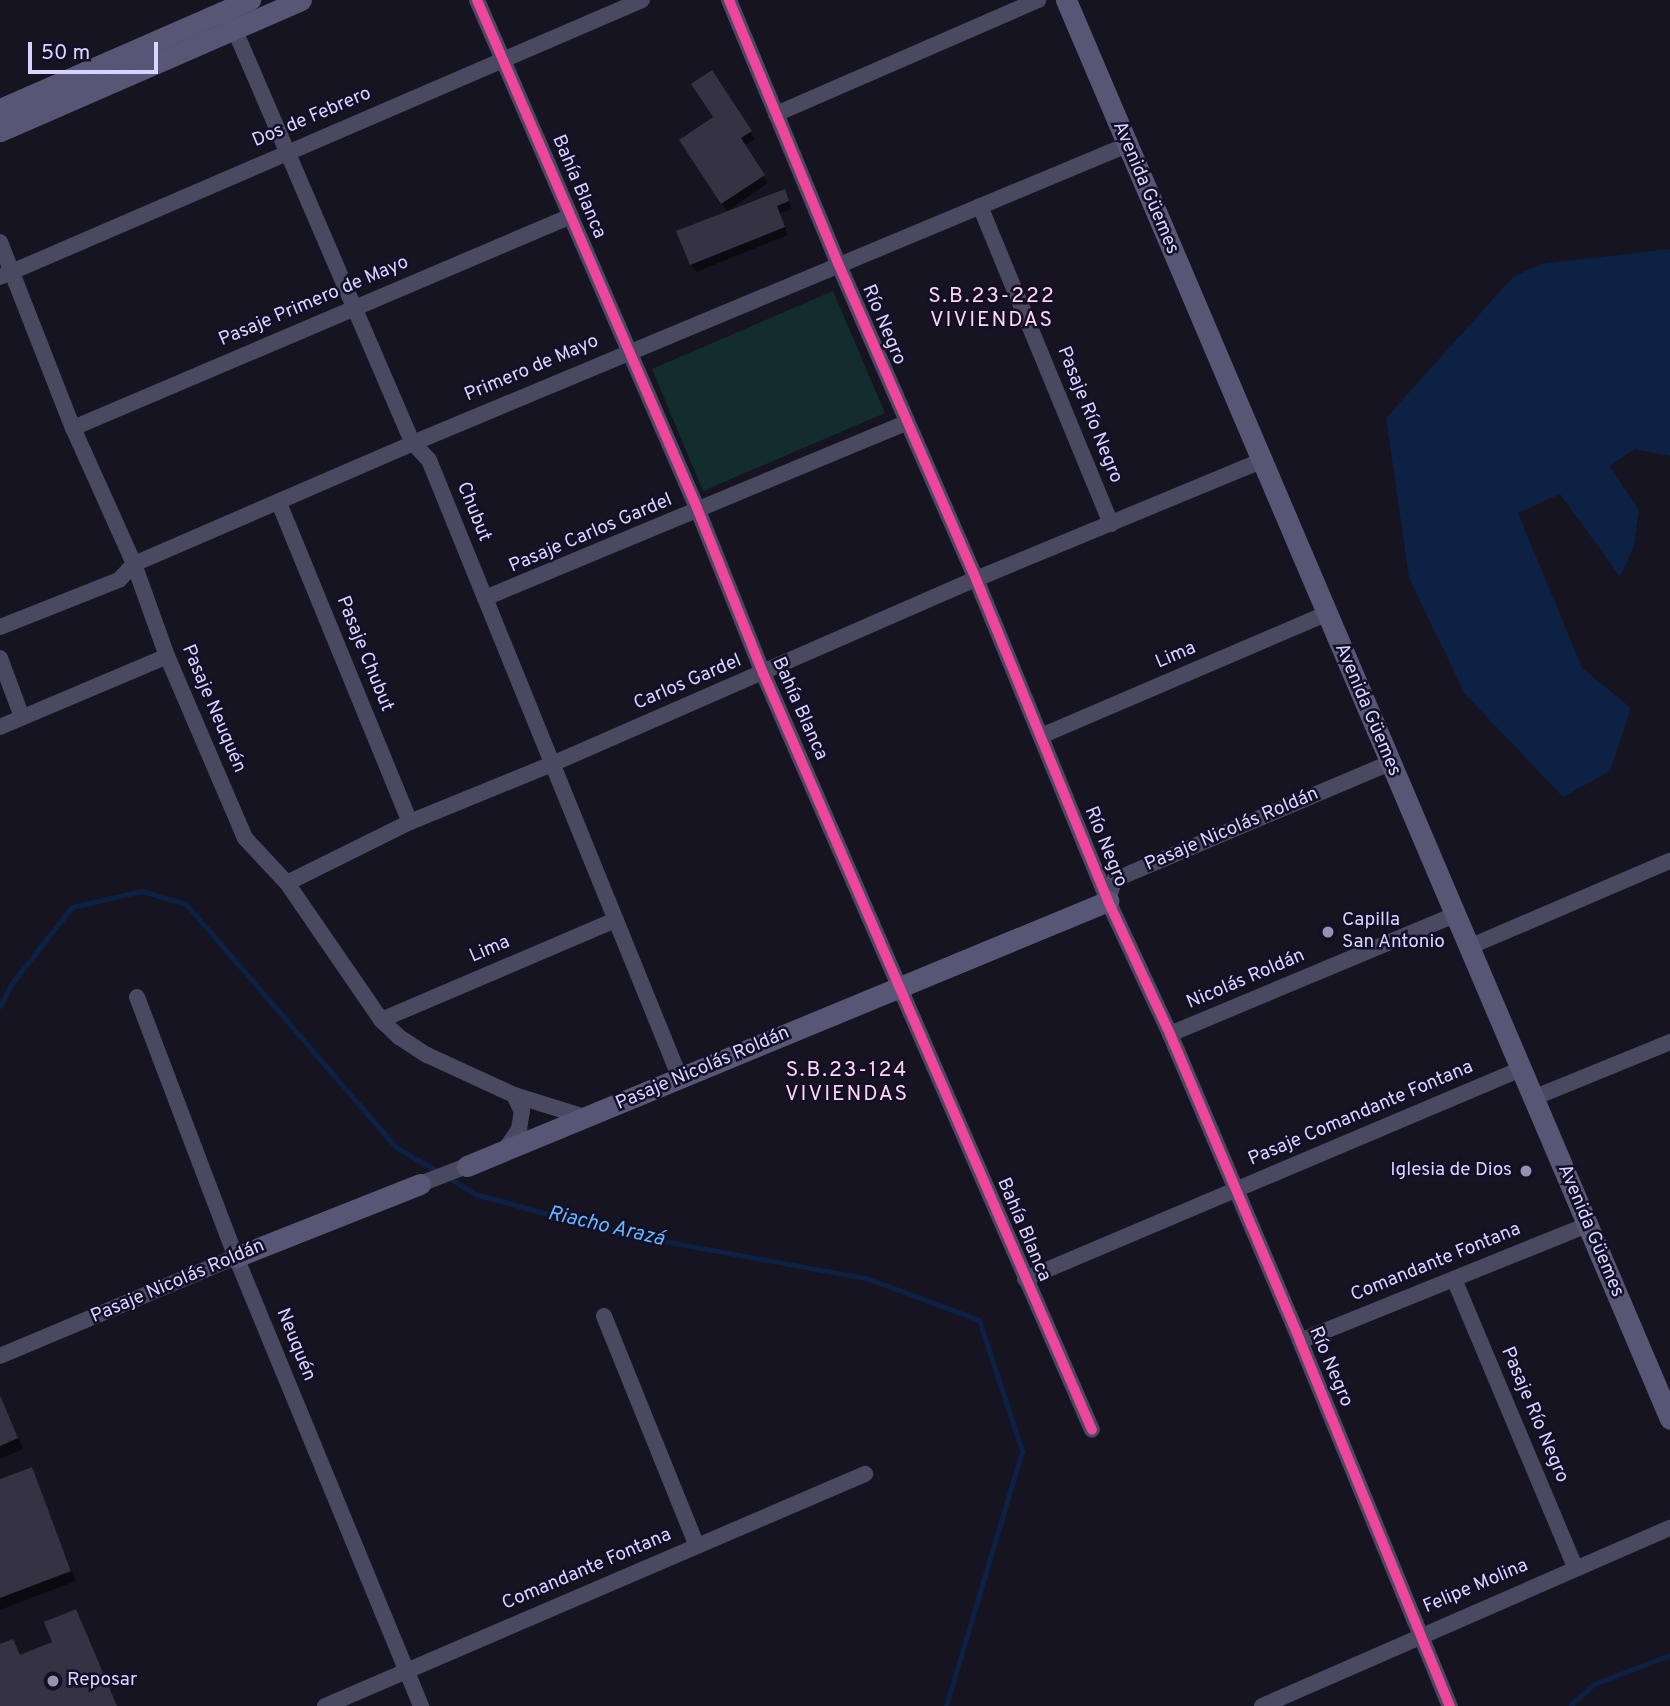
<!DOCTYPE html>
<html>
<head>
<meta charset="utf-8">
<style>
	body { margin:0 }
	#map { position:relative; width:1670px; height:1706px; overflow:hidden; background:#161421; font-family:Overpass,sans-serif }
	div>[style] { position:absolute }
	.green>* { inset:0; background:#132c2d }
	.water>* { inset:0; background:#0d2144 }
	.shadow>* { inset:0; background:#0007 }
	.stream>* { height:5px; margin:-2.5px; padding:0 2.5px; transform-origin:2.5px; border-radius:2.5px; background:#0d2144 }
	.building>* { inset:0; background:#343243 }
	.street>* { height:16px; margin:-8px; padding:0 8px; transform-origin:8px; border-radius:8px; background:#4a4962 }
	.secondary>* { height:21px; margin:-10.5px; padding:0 10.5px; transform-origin:10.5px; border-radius:10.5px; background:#575674 }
	.cycleway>* { height:10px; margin:-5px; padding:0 5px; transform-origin:5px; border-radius:5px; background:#ed469a }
	.dots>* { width:19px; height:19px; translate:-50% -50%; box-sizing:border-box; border:4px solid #130f26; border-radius:50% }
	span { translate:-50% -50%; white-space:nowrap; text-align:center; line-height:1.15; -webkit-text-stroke:5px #130f26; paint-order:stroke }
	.street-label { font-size:19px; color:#d9d4ff }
	.poi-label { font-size:19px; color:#d9d4ff }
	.left { translate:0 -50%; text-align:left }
	.right { translate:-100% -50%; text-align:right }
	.neighbourhood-label { font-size:21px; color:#ffd6f0; letter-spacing:2px }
	.water-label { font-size:21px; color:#62b6ff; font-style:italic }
	.scale { position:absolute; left:28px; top:42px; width:130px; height:32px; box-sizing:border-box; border:4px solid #d9d4ff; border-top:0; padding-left:9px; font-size:21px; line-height:24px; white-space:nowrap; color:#d9d4ff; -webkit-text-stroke:5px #130f26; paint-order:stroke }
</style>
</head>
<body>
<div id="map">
	<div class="green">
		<i style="clip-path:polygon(833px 291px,885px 413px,703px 491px,652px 369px)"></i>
	</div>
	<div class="water">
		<i style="clip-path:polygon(1670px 249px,1670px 456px,1635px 449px,1610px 466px,1639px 511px,1633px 549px,1620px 577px,1560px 494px,1518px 513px,1582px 668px,1631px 708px,1610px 771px,1563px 797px,1465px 694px,1409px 578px,1386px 418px,1513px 277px,1541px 264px)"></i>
	</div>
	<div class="shadow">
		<i style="clip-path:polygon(712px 72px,755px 139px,744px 146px,768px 183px,727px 211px,686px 148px,715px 118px)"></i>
		<i style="clip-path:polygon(784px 191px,792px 209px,780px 213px,788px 235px,696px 272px,691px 264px)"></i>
		<i style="clip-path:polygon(0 1396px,23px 1449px,0 1459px)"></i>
		<i style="clip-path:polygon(31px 1469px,76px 1581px,0 1610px,0 1481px)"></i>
	</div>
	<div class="stream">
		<i style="left:0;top:1006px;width:26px;rotate:-62deg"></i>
		<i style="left:12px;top:983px;width:97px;rotate:-51.7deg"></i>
		<i style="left:72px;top:907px;width:72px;rotate:-12.9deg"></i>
		<i style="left:142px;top:891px;width:46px;rotate:16.5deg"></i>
		<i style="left:186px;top:904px;width:321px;rotate:49.2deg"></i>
		<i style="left:396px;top:1147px;width:51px;rotate:30.6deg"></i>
		<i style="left:449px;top:1178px;width:31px;rotate:32deg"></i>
		<i style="left:475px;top:1194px;width:144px;rotate:15.3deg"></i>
		<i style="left:614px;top:1232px;width:259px;rotate:10.4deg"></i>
		<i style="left:869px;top:1279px;width:117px;rotate:20.4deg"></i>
		<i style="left:979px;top:1320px;width:138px;rotate:71.8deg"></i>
		<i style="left:1022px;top:1451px;width:266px;rotate:106.6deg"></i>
		<i style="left:1570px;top:1706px;width:33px;rotate:-43deg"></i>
		<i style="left:1594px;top:1684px;width:81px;rotate:-20.9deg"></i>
	</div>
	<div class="building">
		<i style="clip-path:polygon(712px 70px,752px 131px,741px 138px,765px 175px,721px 204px,679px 140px,713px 117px,691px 84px)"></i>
		<i style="clip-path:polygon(785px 189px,789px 201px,777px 206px,785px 227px,690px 265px,676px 231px)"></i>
		<i style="clip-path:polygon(0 1395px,18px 1438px,0 1446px)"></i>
		<i style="clip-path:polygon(32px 1467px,71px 1571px,0 1598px,0 1479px)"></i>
		<i style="clip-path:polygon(76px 1609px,117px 1706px,0 1706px,0 1644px,13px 1639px,20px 1655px,52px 1642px,44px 1622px)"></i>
	</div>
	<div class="street">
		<i style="left:477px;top:0;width:554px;rotate:66.58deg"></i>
		<i style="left:697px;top:508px;width:178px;rotate:68.2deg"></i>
		<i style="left:763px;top:673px;width:825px;rotate:66.51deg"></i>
		<i style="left:729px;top:0;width:285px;rotate:67.5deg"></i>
		<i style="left:838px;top:263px;width:345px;rotate:66.4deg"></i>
		<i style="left:976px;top:579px;width:348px;rotate:67.7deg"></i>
		<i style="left:1108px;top:901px;width:147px;rotate:65deg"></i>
		<i style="left:1170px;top:1034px;width:333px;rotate:67deg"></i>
		<i style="left:1300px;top:1341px;width:395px;rotate:67.7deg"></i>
		<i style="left:230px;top:19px;width:462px;rotate:66.7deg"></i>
		<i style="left:413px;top:443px;width:23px;rotate:47deg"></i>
		<i style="left:429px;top:460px;width:667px;rotate:67.9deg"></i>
		<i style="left:776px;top:114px;width:286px;rotate:-23.5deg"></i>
		<i style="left:980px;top:206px;width:344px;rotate:67.6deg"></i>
		<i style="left:0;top:242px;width:200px;rotate:68.6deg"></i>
		<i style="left:73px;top:428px;width:149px;rotate:65.8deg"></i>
		<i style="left:134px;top:564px;width:98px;rotate:70.3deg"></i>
		<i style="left:167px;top:656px;width:198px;rotate:66.8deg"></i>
		<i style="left:245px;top:838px;width:62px;rotate:47deg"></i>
		<i style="left:287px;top:883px;width:166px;rotate:55.5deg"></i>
		<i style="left:381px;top:1020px;width:25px;rotate:43deg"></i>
		<i style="left:399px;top:1037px;width:33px;rotate:33deg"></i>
		<i style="left:427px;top:1055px;width:96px;rotate:24.7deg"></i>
		<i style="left:514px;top:1095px;width:77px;rotate:17.3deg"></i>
		<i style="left:0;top:277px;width:699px;rotate:-23.34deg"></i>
		<i style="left:73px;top:428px;width:541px;rotate:-23.06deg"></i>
		<i style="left:279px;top:503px;width:345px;rotate:67.7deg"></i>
		<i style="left:485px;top:598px;width:456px;rotate:-22.6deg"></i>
		<i style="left:0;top:627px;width:128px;rotate:-21.6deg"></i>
		<i style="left:119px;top:580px;width:22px;rotate:-47deg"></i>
		<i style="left:134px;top:564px;width:304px;rotate:-23.4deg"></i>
		<i style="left:413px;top:443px;width:774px;rotate:-22.65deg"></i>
		<i style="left:0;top:658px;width:63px;rotate:69.6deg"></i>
		<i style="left:0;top:727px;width:181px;rotate:-23deg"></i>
		<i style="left:1041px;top:736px;width:310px;rotate:-23.2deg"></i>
		<i style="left:287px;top:883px;width:137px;rotate:-26.4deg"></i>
		<i style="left:410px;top:822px;width:153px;rotate:-22.2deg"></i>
		<i style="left:552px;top:764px;width:463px;rotate:-23.6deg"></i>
		<i style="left:976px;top:579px;width:311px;rotate:-22.5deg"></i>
		<i style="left:1108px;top:901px;width:22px;rotate:-74deg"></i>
		<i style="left:1114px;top:880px;width:300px;rotate:-23deg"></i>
		<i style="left:1469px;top:947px;width:219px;rotate:-23.2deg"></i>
		<i style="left:137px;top:997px;width:278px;rotate:69.2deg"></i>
		<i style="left:236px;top:1257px;width:486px;rotate:67.6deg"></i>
		<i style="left:381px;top:1020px;width:255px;rotate:-23.1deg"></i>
		<i style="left:1170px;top:1034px;width:309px;rotate:-22.7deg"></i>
		<i style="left:1533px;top:1098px;width:148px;rotate:-22.2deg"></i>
		<i style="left:507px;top:1147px;width:22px;rotate:-56deg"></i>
		<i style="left:519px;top:1129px;width:18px;rotate:-81deg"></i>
		<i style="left:522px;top:1111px;width:18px;rotate:-117deg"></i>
		<i style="left:420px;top:1184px;width:50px;rotate:-21deg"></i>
		<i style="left:1025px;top:1279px;width:539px;rotate:-22.95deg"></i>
		<i style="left:1454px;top:1279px;width:312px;rotate:67.2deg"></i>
		<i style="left:604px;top:1316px;width:248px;rotate:68deg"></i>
		<i style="left:1300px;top:1341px;width:310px;rotate:-22deg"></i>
		<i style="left:0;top:1356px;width:256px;rotate:-22.8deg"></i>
		<i style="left:325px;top:1706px;width:588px;rotate:-23.25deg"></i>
		<i style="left:1262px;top:1706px;width:445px;rotate:-23.6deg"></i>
	</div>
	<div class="secondary">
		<i style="left:1066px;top:0;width:1542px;rotate:66.94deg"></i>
		<i style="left:0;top:109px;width:273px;rotate:-23.6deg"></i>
		<i style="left:0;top:131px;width:328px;rotate:-23.5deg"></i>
		<i style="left:467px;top:1166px;width:694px;rotate:-22.46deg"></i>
		<i style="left:236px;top:1257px;width:198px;rotate:-21.6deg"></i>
	</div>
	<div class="cycleway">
		<i style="left:477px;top:0;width:554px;rotate:66.58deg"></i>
		<i style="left:697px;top:508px;width:178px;rotate:68.2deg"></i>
		<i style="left:763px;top:673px;width:825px;rotate:66.51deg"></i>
		<i style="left:729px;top:0;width:285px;rotate:67.5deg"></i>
		<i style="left:838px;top:263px;width:345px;rotate:66.4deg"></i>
		<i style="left:976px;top:579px;width:348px;rotate:67.7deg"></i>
		<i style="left:1108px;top:901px;width:147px;rotate:65deg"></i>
		<i style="left:1170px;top:1034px;width:333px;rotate:67deg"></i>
		<i style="left:1300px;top:1341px;width:395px;rotate:67.7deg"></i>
	</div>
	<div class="dots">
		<i style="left:1328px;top:932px;background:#9591b1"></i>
		<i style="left:1526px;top:1171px;background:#9591b1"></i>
		<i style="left:53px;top:1681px;background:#9591b1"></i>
	</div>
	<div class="street-label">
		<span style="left:312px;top:118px;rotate:-23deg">Dos de Febrero</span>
		<span style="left:578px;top:187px;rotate:67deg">Bahía Blanca</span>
		<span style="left:1145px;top:188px;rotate:67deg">Avenida Güemes</span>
		<span style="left:314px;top:302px;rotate:-23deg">Pasaje Primero de Mayo</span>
		<span style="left:883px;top:325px;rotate:67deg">Río Negro</span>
		<span style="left:532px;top:369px;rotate:-23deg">Primero de Mayo</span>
		<span style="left:1089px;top:415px;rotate:68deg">Pasaje Río Negro</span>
		<span style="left:473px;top:512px;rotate:68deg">Chubut</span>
		<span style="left:591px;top:534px;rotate:-23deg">Pasaje Carlos Gardel</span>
		<span style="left:364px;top:654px;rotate:68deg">Pasaje Chubut</span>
		<span style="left:1176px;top:656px;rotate:-23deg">Lima</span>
		<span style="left:688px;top:683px;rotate:-23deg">Carlos Gardel</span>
		<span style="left:213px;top:709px;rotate:67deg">Pasaje Neuquén</span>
		<span style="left:799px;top:709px;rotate:66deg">Bahía Blanca</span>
		<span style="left:1367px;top:710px;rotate:67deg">Avenida Güemes</span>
		<span style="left:1232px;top:830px;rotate:-23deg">Pasaje Nicolás Roldán</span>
		<span style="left:1105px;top:847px;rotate:68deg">Río Negro</span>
		<span style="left:490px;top:950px;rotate:-23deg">Lima</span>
		<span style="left:1246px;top:980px;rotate:-23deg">Nicolás Roldán</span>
		<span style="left:703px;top:1069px;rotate:-23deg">Pasaje Nicolás Roldán</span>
		<span style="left:1361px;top:1114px;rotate:-23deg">Pasaje Comandante Fontana</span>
		<span style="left:1023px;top:1230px;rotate:67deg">Bahía Blanca</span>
		<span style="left:1590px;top:1231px;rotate:67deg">Avenida Güemes</span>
		<span style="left:1436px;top:1263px;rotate:-22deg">Comandante Fontana</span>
		<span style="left:178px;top:1282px;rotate:-23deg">Pasaje Nicolás Roldán</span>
		<span style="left:295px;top:1345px;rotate:68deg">Neuquén</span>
		<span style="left:1330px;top:1367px;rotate:67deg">Río Negro</span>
		<span style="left:1534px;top:1415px;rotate:67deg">Pasaje Río Negro</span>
		<span style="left:587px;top:1570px;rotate:-23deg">Comandante Fontana</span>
		<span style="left:1476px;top:1587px;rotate:-23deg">Felipe Molina</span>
	</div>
	<div class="poi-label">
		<span class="left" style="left:1342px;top:932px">Capilla<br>San Antonio</span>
		<span class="right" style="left:1512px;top:1171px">Iglesia de Dios</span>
		<span class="left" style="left:67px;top:1681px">Reposar</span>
	</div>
	<div class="neighbourhood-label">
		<span style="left:992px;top:309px">S.B.23-222<br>VIVIENDAS</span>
		<span style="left:847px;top:1083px">S.B.23-124<br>VIVIENDAS</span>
	</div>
	<div class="water-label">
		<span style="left:606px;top:1227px;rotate:13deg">Riacho Arazá</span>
	</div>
	<div class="scale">50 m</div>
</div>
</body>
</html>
